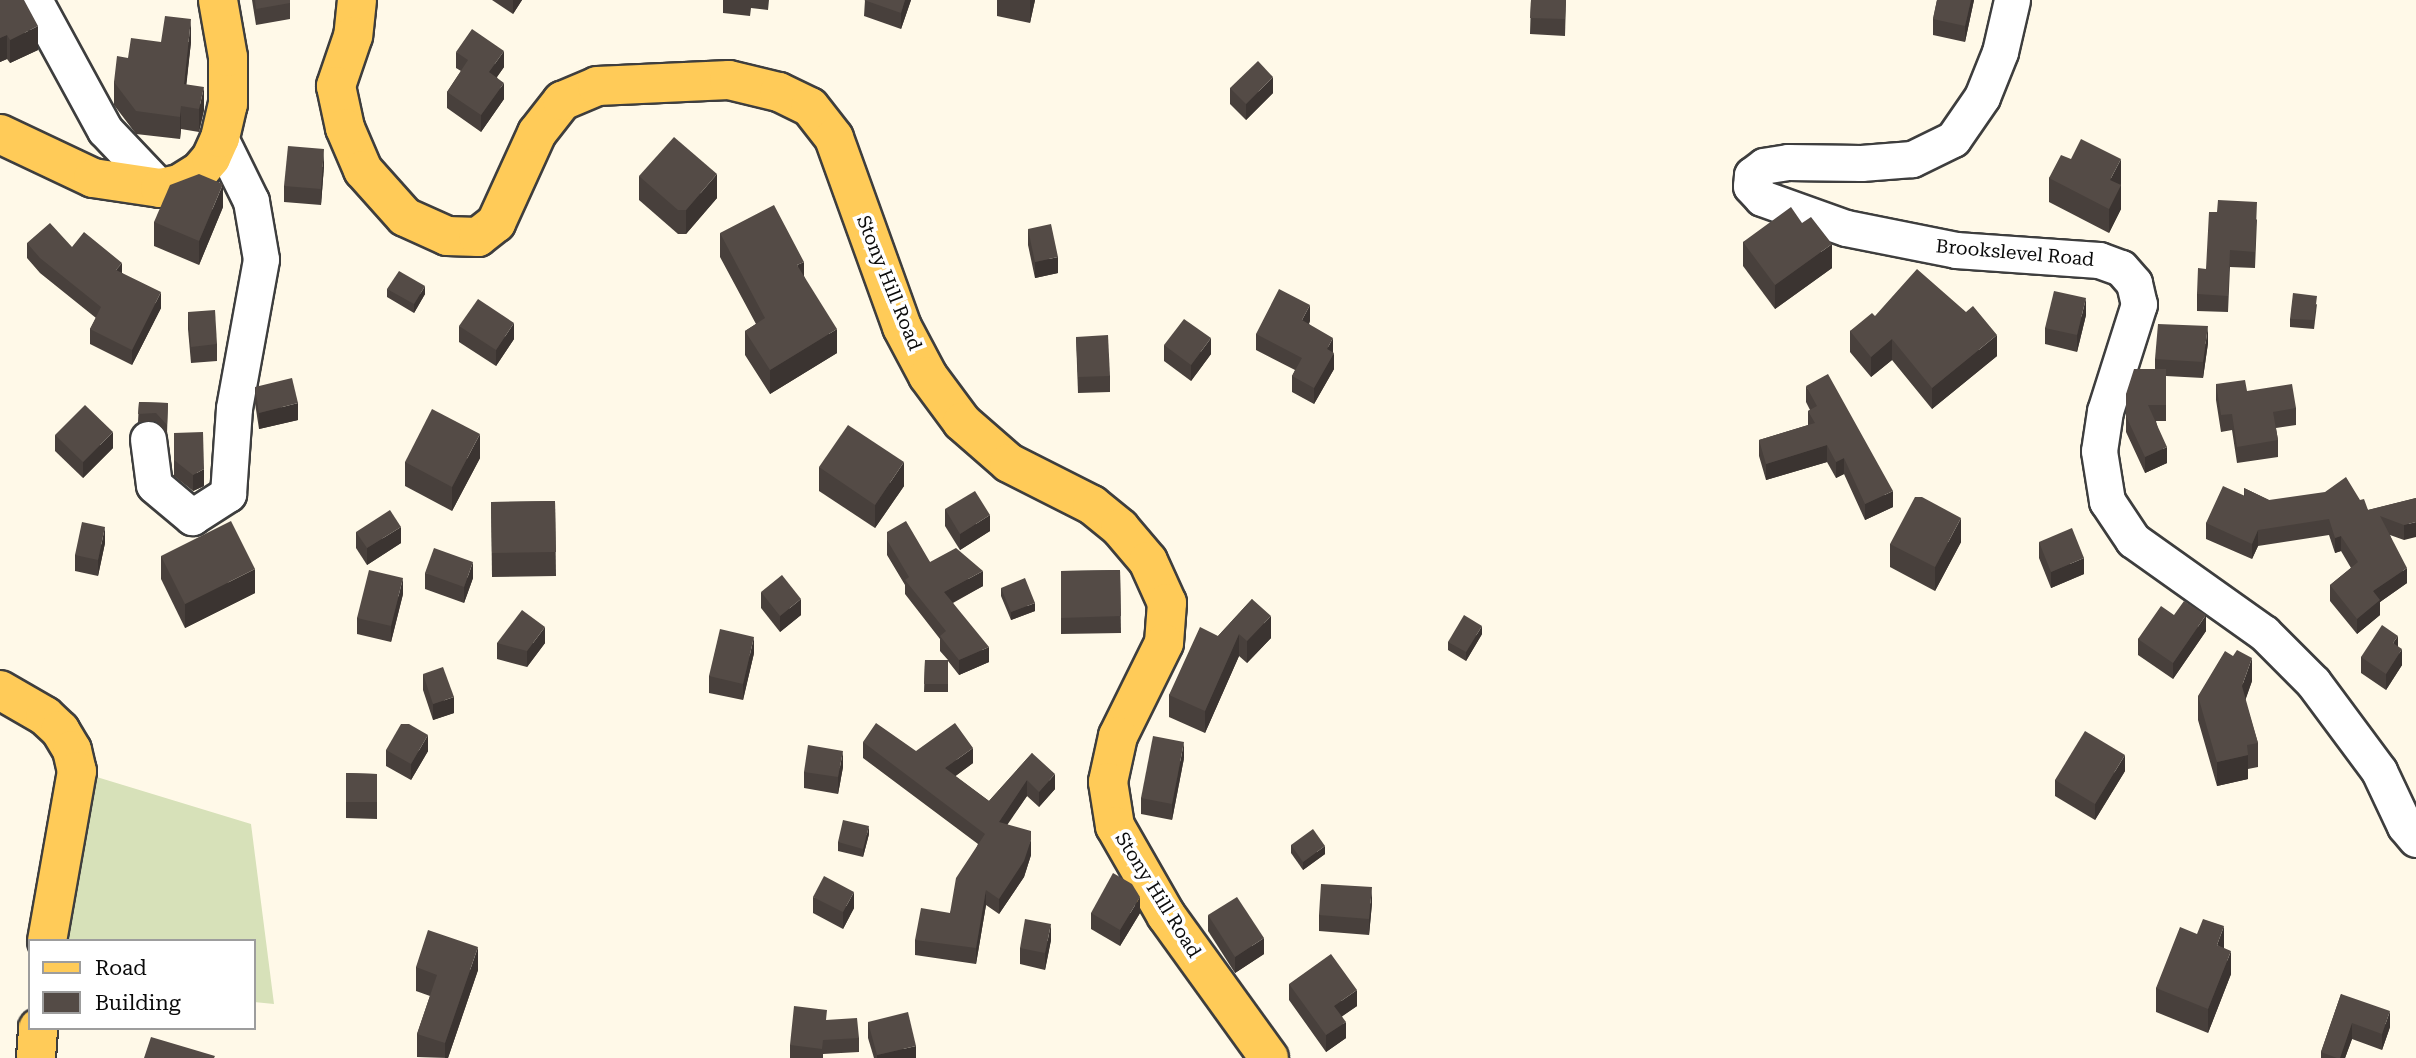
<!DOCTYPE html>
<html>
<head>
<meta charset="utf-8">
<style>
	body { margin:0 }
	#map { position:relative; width:2416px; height:1058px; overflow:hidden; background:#fff9e8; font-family:"Roboto Serif",serif }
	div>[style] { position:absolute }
	.cemetery>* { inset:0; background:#d7e1b9 }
	.roads { filter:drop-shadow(2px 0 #3e3e3e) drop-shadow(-2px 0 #3e3e3e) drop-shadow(0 2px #3e3e3e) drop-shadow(0 -2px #3e3e3e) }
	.minor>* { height:35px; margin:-17.5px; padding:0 17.5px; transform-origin:17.5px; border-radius:17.5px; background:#fff }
	.major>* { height:38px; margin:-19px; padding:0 19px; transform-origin:19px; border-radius:19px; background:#ffcb58 }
	.wall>* { inset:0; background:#48403c }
	.shaded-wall>* { inset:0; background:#3b3431 }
	.building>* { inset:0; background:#544b46 }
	span { translate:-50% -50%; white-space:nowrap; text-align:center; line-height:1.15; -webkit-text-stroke:7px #fff; paint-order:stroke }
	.street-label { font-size:19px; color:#0b0b0b }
	.legend { position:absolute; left:28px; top:939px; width:228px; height:91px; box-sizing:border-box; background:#fff; border:2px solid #9d9d9d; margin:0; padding:9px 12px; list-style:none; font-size:21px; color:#0b0b0b }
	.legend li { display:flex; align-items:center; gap:14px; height:35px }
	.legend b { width:35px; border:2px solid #9d9d9d }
</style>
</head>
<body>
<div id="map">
	<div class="cemetery">
		<i style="clip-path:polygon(77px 771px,251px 824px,274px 1004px,254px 1002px,254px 941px,47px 941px)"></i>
	</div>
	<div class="roads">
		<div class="minor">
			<i style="left:34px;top:0;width:148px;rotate:61.4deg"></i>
			<i style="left:105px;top:130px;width:80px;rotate:46.5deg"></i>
			<i style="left:2012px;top:0;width:53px;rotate:103deg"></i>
			<i style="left:2000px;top:52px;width:48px;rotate:111.8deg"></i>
			<i style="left:1982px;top:97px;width:51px;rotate:124.6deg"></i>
			<i style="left:1953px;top:139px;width:46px;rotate:154deg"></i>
			<i style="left:1912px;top:159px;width:51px;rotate:175.5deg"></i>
			<i style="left:1861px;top:163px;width:73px;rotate:-179.2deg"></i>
			<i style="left:1788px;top:162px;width:24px;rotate:171deg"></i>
			<i style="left:1764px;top:166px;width:15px;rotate:143deg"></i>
			<i style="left:1752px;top:175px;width:11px;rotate:95deg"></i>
			<i style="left:1751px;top:186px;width:16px;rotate:47deg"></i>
			<i style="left:1762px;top:198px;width:89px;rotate:19.7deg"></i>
			<i style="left:1846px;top:228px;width:112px;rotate:11.3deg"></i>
			<i style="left:1956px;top:250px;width:143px;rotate:4deg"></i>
			<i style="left:2099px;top:260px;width:23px;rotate:20deg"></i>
			<i style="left:2121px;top:268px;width:20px;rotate:49deg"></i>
			<i style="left:2134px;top:283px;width:22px;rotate:77deg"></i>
			<i style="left:2139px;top:304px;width:112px;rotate:107.6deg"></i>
			<i style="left:2105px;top:411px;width:40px;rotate:98.5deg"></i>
			<i style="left:2099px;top:451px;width:51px;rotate:80.9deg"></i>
			<i style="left:2107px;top:501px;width:47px;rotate:56.3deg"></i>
			<i style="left:2133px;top:540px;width:161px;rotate:35.4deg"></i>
			<i style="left:2264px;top:633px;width:69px;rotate:45deg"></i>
			<i style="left:2313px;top:682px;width:111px;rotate:53.4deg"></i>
			<i style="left:2379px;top:771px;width:61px;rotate:64.7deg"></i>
			<i style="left:2405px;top:826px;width:17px;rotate:50deg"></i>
			<i style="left:148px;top:439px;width:46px;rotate:82.6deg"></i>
			<i style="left:154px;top:485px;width:50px;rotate:40.1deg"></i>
			<i style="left:192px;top:517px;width:43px;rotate:-32.6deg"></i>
			<i style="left:228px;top:494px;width:86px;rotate:-86deg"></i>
			<i style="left:234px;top:408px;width:151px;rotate:-79.7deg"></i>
			<i style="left:261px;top:259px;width:59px;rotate:-99.8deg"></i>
			<i style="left:251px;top:201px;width:70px;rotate:-116.2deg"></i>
		</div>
		<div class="major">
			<i style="left:357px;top:0;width:36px;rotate:96deg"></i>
			<i style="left:353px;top:36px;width:53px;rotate:108.8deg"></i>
			<i style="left:336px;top:86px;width:43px;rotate:77.9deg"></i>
			<i style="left:345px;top:128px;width:46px;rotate:66.8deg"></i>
			<i style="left:363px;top:170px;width:63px;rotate:48.2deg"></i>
			<i style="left:405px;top:217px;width:46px;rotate:24.3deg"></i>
			<i style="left:447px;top:236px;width:31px;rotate:2deg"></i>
			<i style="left:478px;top:237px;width:23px;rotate:-38deg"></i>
			<i style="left:496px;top:223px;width:99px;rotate:-65.5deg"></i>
			<i style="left:537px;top:133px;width:41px;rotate:-52deg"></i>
			<i style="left:562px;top:101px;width:38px;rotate:-23deg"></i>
			<i style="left:597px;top:86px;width:132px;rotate:-2.6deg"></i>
			<i style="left:729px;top:80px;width:51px;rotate:13.5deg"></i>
			<i style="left:779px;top:92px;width:34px;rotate:26deg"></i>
			<i style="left:810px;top:107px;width:39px;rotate:52deg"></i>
			<i style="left:834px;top:138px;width:201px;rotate:70.2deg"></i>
			<i style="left:902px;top:327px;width:55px;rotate:62deg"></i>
			<i style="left:928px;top:376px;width:57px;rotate:53.5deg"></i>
			<i style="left:962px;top:422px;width:62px;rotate:41.1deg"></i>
			<i style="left:1009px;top:463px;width:93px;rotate:26.8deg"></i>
			<i style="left:1092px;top:505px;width:36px;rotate:39deg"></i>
			<i style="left:1120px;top:528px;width:43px;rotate:49.7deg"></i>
			<i style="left:1148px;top:561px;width:46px;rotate:65.7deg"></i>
			<i style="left:1167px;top:603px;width:40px;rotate:94.3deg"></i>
			<i style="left:1164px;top:643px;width:104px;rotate:116.3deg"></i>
			<i style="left:1118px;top:736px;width:47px;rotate:102.3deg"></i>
			<i style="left:1108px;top:782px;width:45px;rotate:81deg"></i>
			<i style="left:1115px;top:826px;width:103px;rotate:60.2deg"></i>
			<i style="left:1166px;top:915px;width:176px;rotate:54.2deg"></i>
			<i style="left:0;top:134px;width:103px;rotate:25.3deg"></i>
			<i style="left:93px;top:178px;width:68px;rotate:8.5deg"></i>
			<i style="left:160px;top:188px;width:19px;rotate:-12deg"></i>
			<i style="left:179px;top:184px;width:25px;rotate:-32deg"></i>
			<i style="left:200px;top:171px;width:17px;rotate:-50deg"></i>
			<i style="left:211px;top:158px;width:22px;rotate:-66deg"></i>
			<i style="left:220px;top:138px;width:35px;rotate:-77deg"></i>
			<i style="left:228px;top:104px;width:47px;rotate:-90deg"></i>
			<i style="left:228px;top:57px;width:58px;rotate:-100deg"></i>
			<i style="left:0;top:690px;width:52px;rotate:30deg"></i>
			<i style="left:45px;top:716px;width:21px;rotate:43deg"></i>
			<i style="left:60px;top:730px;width:23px;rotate:59deg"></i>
			<i style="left:72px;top:750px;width:22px;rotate:77deg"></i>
			<i style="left:77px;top:771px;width:173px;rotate:100deg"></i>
			<i style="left:36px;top:1058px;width:30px;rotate:-86deg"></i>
		</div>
	</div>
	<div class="wall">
		<i style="clip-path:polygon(0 0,38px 50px,10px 63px,7px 59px,0 62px)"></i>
		<i style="clip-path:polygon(252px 0,290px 0,290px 19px,256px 25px)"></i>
		<i style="clip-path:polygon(492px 0,522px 0,513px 14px)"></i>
		<i style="clip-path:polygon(723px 0,769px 0,768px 10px,751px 8px,750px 16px,723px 13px)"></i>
		<i style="clip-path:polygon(865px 0,911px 0,901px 29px,864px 16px)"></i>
		<i style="clip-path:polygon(997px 0,1035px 0,1030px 23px,997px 16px)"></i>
		<i style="clip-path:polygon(1531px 0,1566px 0,1565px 36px,1530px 34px)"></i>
		<i style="clip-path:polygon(1937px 0,1974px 0,1965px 42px,1933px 35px,1933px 19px)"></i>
		<i style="clip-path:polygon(161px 42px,191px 42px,186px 85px,204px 110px,199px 132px,181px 129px,180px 139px,136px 134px,114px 105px,114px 82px,128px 58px)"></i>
		<i style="clip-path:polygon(456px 52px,504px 67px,497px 77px,504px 99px,481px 132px,447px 108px,447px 92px,461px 71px,456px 68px)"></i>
		<i style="clip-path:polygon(1230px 88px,1273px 93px,1246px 120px,1230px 104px)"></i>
		<i style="clip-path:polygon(2071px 159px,2121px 183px,2121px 209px,2109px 233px,2049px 202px,2049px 178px)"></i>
		<i style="clip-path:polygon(324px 166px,321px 205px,284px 202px,284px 186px)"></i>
		<i style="clip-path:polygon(639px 176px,717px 198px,686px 234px,678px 234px,639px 200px)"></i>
		<i style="clip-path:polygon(223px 207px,199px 265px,154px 246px,154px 222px)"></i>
		<i style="clip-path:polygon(2257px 219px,2255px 268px,2230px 267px,2228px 312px,2197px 311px,2197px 294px,2206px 269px)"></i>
		<i style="clip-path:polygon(1802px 223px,1832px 268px,1775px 309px,1743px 266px,1743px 242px)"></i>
		<i style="clip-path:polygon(1028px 229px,1058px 273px,1035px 278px,1028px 245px)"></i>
		<i style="clip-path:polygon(720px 233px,804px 276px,837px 353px,770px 394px,745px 355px,745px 331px,756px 324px,720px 257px)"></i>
		<i style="clip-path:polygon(27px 243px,72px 247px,122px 273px,161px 308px,132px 365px,90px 344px,90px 329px,96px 318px,40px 273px,27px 258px)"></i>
		<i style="clip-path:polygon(387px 289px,425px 294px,414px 313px,387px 297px)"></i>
		<i style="clip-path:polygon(2317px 304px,2314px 329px,2290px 327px,2290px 319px)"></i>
		<i style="clip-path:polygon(188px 312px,217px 344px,217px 361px,191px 363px,188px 329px)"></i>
		<i style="clip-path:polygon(2086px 315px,2077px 352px,2045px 344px,2045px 328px)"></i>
		<i style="clip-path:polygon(1875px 316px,1997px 356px,1932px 409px,1892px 360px,1871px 377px,1850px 352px,1850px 331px)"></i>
		<i style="clip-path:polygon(1310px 321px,1309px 324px,1333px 352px,1334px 369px,1314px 404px,1292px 392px,1292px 376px,1295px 370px,1256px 350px,1256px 334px)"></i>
		<i style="clip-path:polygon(459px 326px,514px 339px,496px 366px,459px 342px)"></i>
		<i style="clip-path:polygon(1076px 337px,1110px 376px,1110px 392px,1078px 393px)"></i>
		<i style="clip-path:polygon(2208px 343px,2203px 378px,2166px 376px,2166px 421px,2156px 421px,2167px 463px,2145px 473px,2126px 432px,2126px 394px,2155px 369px,2155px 359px)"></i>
		<i style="clip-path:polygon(1164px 345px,1211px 354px,1191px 381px,1164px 361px)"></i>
		<i style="clip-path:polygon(2216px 384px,2247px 391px,2296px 408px,2296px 425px,2276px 428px,2278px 440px,2278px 457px,2237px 463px,2232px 430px,2221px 432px,2216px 400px)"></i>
		<i style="clip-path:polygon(1806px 386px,1893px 507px,1865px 520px,1844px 474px,1836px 478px,1827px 462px,1766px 480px,1759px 456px,1759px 440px,1808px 425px,1808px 411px,1810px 410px,1806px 402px)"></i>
		<i style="clip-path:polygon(255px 387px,298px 420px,259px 429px,255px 403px)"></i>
		<i style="clip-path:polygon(139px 402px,168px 403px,167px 434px,156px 421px,138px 422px)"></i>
		<i style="clip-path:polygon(174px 433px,204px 486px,193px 491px,174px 476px)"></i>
		<i style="clip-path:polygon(55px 435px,113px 448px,83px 478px,55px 451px)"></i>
		<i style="clip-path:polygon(480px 458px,452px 511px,405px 486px,405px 462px)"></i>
		<i style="clip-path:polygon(819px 467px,904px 486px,875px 528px,819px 491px)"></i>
		<i style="clip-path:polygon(2244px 488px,2269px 500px,2360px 500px,2368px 510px,2416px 498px,2404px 540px,2390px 535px,2407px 583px,2380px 602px,2380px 615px,2357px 634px,2330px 601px,2330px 585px,2351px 568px,2341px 551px,2335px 553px,2329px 535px,2258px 546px,2252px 559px,2206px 539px,2206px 523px,2244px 496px)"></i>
		<i style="clip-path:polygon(555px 501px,556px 576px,492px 577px,491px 502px)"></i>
		<i style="clip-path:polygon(945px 509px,990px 531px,960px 550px,945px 526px)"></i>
		<i style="clip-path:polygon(356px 532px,401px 543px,367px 565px,356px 548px)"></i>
		<i style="clip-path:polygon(887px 532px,930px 562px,983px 586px,953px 603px,989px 662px,959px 675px,948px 661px,948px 692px,924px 692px,925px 660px,948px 660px,940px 651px,940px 639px,905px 594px,905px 585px,887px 555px)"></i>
		<i style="clip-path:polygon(1961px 542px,1935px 591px,1890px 567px,1890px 544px)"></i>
		<i style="clip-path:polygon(2039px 542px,2084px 574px,2051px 588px,2039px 558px)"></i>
		<i style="clip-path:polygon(105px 543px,98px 576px,75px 571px,75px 555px)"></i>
		<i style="clip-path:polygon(161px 556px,255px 593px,185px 628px,161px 579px)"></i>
		<i style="clip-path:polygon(1120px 570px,1121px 633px,1061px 634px,1061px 571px)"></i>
		<i style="clip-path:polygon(425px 573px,473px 578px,464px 603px,425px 589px)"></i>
		<i style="clip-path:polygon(1001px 588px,1035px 611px,1011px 620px,1001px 596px)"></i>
		<i style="clip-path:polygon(761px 592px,801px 615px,780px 632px,761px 608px)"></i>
		<i style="clip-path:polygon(403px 594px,391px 642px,357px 634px,357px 618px)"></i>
		<i style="clip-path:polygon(1252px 599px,1271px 638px,1247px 663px,1239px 656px,1205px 733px,1169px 717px,1169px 695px,1218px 636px)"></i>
		<i style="clip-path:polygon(2174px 615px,2206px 631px,2173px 679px,2138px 655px,2138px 639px)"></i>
		<i style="clip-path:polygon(1482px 634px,1466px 661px,1448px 650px,1448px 642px)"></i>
		<i style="clip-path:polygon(497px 643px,545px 643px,527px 667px,497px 659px)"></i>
		<i style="clip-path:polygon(2398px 646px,2402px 665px,2386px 690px,2361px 673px,2361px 657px)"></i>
		<i style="clip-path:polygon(754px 653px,743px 700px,709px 693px,709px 676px)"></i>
		<i style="clip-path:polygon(423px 674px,454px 713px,433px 720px,423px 690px)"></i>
		<i style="clip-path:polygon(2252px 681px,2245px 700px,2258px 743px,2258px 767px,2248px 769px,2248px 779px,2217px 786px,2198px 720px,2198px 696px)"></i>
		<i style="clip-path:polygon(863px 742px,916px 751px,973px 763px,955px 776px,989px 801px,1032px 753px,1055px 789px,1039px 807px,1027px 796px,1007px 824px,1031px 855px,1024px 877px,999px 914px,986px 905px,976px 964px,915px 955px,915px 940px,950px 913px,978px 844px,863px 758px)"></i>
		<i style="clip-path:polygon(386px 750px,428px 751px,411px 780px,386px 766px)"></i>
		<i style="clip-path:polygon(1184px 758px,1172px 820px,1141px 814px,1141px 798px)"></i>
		<i style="clip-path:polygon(843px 767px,838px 794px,804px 788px,804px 772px)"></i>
		<i style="clip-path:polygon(2125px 771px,2095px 820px,2055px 796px,2055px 780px)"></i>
		<i style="clip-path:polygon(346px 773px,377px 774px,377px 819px,346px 818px)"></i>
		<i style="clip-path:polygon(869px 834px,863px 857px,838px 851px,838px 842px)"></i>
		<i style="clip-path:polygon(1291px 845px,1325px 854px,1303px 870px,1291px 853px)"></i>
		<i style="clip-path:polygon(813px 897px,854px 908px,843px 929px,813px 913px)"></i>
		<i style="clip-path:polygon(1372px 903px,1369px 935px,1319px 931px,1319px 915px)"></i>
		<i style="clip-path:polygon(1091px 913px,1140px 913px,1120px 946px,1091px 929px)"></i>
		<i style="clip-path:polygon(1208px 915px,1264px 954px,1235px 973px,1208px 931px)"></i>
		<i style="clip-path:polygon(1051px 940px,1045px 970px,1020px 964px,1020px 948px)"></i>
		<i style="clip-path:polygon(2224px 948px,2231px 974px,2208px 1033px,2156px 1012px,2156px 988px)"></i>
		<i style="clip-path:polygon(416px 967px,478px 970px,448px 1058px,417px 1057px,417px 1034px,430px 996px,416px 991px)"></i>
		<i style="clip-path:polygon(1289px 984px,1357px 1006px,1342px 1016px,1346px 1038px,1326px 1052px,1289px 1000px)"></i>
		<i style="clip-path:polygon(2341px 994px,2390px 1027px,2382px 1050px,2352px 1039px,2345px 1058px,2321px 1058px,2321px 1052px)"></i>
		<i style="clip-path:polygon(827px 1020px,859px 1038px,859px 1052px,823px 1054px,823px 1058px,790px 1058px,790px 1045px)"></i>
		<i style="clip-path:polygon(868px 1022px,916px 1058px,874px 1058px,868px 1038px)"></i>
	</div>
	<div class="shaded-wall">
		<i style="clip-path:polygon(513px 0,522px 0,513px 14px)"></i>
		<i style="clip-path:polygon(905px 0,911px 0,901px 29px,901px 13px)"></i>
		<i style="clip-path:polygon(1030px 0,1035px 0,1030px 23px)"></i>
		<i style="clip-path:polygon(1971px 0,1974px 0,1965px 42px,1965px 26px)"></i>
		<i style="clip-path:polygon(191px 19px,191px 42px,184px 107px,184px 84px)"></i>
		<i style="clip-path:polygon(38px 26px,38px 50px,10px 63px,10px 40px)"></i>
		<i style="clip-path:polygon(7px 35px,7px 59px,0 62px,0 38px)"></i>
		<i style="clip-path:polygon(504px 51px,504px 67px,489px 88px,489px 72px)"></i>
		<i style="clip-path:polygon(1273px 77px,1273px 93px,1246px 120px,1246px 104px)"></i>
		<i style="clip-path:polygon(504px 83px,504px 99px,481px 132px,481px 115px)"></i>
		<i style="clip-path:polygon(204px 87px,204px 110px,199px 132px,199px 109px)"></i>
		<i style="clip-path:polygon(181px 106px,181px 129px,180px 139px,180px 117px)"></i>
		<i style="clip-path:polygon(324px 149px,324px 166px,321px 205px,321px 189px)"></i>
		<i style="clip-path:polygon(2121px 159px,2121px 183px,2110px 203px,2110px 180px)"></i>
		<i style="clip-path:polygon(717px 174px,717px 198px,686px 234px,686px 210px)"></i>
		<i style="clip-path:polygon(223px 184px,223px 207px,199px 265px,199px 241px)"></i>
		<i style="clip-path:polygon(2121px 185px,2121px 209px,2109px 233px,2109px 209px)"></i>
		<i style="clip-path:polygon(1832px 244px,1832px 268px,1775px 309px,1775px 285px)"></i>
		<i style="clip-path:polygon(1058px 257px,1058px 273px,1035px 278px,1035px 262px)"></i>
		<i style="clip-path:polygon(804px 262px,804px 285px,797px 265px)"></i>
		<i style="clip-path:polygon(122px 263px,122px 278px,116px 270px)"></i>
		<i style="clip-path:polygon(425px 286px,425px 294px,414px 313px,414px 304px)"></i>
		<i style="clip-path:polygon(161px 292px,161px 308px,132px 365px,132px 350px)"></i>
		<i style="clip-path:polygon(2086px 298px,2086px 315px,2077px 352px,2077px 335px)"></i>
		<i style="clip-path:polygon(1310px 305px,1310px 321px,1302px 337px,1302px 320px)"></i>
		<i style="clip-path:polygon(514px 323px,514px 339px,496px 366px,496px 350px)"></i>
		<i style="clip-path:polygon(2208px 326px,2208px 343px,2203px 378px,2203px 362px)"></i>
		<i style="clip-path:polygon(837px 329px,837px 353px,770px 394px,770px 370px)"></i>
		<i style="clip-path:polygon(1997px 335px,1997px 356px,1932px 409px,1932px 388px)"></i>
		<i style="clip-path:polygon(1211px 338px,1211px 354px,1191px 381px,1191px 365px)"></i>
		<i style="clip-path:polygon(1333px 338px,1333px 354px,1327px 349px)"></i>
		<i style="clip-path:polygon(1892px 339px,1892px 360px,1871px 377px,1871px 357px)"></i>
		<i style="clip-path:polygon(1334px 353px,1334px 369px,1314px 404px,1314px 388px)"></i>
		<i style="clip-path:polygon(298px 403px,298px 420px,259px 429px,259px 413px)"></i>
		<i style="clip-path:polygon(113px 432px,113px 448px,83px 478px,83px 462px)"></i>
		<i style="clip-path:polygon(480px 434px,480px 458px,452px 511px,452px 487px)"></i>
		<i style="clip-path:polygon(1827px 445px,1827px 462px,1766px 480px,1766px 464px)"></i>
		<i style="clip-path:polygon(2167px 447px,2167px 463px,2145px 473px,2145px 457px)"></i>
		<i style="clip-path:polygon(1844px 458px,1844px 474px,1836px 478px,1836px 462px)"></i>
		<i style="clip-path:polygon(904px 462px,904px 486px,875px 528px,875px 505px)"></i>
		<i style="clip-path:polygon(204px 469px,204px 486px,193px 491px,193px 475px)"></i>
		<i style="clip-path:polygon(1893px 491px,1893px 507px,1865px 520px,1865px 504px)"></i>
		<i style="clip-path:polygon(990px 515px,990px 531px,960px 550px,960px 534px)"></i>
		<i style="clip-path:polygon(1961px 518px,1961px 542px,1935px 591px,1935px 567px)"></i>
		<i style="clip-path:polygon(2416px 522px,2416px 537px,2404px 540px,2404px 525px)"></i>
		<i style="clip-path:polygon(105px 527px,105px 543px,98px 576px,98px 560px)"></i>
		<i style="clip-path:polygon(401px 527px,401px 543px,367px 565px,367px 548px)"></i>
		<i style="clip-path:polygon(2258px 530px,2258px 546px,2252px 559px,2252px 544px)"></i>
		<i style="clip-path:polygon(2341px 536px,2341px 551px,2335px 553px,2335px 538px)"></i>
		<i style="clip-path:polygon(2084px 558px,2084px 574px,2051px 588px,2051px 572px)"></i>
		<i style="clip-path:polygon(473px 562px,473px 578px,464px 603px,464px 587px)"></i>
		<i style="clip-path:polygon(2407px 568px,2407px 583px,2380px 602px,2380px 615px,2357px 634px,2357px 619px,2373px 591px)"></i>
		<i style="clip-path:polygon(255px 569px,255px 593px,185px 628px,185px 604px)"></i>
		<i style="clip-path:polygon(983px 571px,983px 586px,944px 607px,944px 592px)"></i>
		<i style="clip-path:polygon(403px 578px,403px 594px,391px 642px,391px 626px)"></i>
		<i style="clip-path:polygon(801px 599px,801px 615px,780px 632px,780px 616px)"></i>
		<i style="clip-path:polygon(1035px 603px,1035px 611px,1011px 620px,1011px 612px)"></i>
		<i style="clip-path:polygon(2206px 615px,2206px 631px,2173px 679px,2173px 663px)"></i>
		<i style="clip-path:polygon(1271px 616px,1271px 638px,1247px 663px,1247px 641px)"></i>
		<i style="clip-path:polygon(1482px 626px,1482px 634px,1466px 661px,1466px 652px)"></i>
		<i style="clip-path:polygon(545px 627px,545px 643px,527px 667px,527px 651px)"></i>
		<i style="clip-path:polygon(1239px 634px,1239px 656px,1205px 733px,1205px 711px)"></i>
		<i style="clip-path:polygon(2398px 636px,2398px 652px,2393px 643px)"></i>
		<i style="clip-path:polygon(754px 637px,754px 653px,743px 700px,743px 684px)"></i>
		<i style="clip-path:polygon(989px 647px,989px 662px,959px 675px,959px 660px)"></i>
		<i style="clip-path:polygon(2402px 649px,2402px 665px,2386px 690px,2386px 674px)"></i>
		<i style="clip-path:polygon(2252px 658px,2252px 681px,2242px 710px,2242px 686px)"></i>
		<i style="clip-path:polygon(454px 697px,454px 713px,433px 720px,433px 704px)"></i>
		<i style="clip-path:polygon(428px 735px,428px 751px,411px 780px,411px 764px)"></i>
		<i style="clip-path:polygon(1184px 742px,1184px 758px,1172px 820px,1172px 804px)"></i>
		<i style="clip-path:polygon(973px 748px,973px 763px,945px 784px,945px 768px)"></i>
		<i style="clip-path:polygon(843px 751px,843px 767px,838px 794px,838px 777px)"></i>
		<i style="clip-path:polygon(2125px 755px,2125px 771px,2095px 820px,2095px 804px)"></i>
		<i style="clip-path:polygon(2248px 755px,2248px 779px,2217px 786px,2217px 762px)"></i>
		<i style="clip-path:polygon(1055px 774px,1055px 789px,1039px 807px,1039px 792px)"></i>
		<i style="clip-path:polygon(1027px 780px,1027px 796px,999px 837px,999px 822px)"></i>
		<i style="clip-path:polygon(869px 826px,869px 834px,863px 857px,863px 849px)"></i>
		<i style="clip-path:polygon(1031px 840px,1031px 855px,1024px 877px,999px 914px,999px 899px)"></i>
		<i style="clip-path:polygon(1325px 846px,1325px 854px,1303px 870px,1303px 862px)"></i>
		<i style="clip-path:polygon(1372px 887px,1372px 903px,1369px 935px,1369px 919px)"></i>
		<i style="clip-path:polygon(986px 890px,986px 905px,976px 964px,976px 948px)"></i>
		<i style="clip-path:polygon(854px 892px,854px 908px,843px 929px,843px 912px)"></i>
		<i style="clip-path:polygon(1140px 897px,1140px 913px,1120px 946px,1120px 930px)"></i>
		<i style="clip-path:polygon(1051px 924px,1051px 940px,1045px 970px,1045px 953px)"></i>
		<i style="clip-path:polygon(2224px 926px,2224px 950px,2217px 945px)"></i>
		<i style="clip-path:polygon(1264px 938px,1264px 954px,1235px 973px,1235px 957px)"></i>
		<i style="clip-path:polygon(478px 947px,478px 970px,448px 1058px,445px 1058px,445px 1043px)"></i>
		<i style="clip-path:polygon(2231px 951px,2231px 974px,2208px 1033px,2208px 1009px)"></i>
		<i style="clip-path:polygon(1357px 990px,1357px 1006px,1334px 1022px,1334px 1006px)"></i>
		<i style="clip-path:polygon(2390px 1011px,2390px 1027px,2382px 1050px,2382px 1034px)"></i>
		<i style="clip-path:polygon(1346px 1022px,1346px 1038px,1326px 1052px,1326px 1035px)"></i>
		<i style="clip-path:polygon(2352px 1023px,2352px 1039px,2345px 1058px,2340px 1058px)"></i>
		<i style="clip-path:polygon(916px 1046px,916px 1058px,877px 1058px,877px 1055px)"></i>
	</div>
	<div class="building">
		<i style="clip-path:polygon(0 0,24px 0,38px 26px,10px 40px,7px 35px,0 38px)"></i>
		<i style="clip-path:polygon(255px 0,290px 0,290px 3px,256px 9px)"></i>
		<i style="clip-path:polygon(864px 0,905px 0,901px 13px)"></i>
		<i style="clip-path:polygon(1531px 0,1566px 0,1565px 19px,1530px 18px)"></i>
		<i style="clip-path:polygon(1937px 0,1971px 0,1965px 26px,1933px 19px)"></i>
		<i style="clip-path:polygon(165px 16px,191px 19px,184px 84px,204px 87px,199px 109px,181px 106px,180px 117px,136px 111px,114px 82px,117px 56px,128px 58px,131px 38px,161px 42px)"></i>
		<i style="clip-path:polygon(472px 29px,504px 51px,489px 72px,504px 83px,481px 115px,447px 92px,468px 60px,456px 52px)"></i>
		<i style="clip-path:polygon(1258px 61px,1273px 77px,1246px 104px,1230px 88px)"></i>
		<i style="clip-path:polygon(674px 137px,717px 174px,686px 210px,678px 210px,639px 176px)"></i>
		<i style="clip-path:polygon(2081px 139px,2121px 159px,2110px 180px,2121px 185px,2109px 209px,2049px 178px,2061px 155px,2071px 159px)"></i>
		<i style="clip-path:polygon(288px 146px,324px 149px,321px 189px,284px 186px)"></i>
		<i style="clip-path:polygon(199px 174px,223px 184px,199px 241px,154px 222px,170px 185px)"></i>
		<i style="clip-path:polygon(2218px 200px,2257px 202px,2255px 252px,2230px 250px,2228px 296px,2197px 294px,2198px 268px,2206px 269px,2209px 212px,2217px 212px)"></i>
		<i style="clip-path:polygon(774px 205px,804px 262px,797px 265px,837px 329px,770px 370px,745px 331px,765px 318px,720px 233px)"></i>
		<i style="clip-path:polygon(1791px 207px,1802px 223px,1811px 217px,1832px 244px,1775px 285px,1743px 242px)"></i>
		<i style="clip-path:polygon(50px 223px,72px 247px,84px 232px,122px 263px,116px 270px,161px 292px,132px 350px,90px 329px,101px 307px,40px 258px,27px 243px)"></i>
		<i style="clip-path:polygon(1051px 224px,1058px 257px,1035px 262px,1028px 229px)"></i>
		<i style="clip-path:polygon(1917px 269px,1966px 312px,1973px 306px,1997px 335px,1932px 388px,1892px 339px,1871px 357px,1850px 331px,1872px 313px,1875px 316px)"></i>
		<i style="clip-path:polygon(399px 271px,425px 286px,414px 304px,387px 289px)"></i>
		<i style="clip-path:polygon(1279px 289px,1310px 305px,1302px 320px,1333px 338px,1327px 349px,1334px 353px,1314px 388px,1292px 376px,1302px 358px,1256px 334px)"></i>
		<i style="clip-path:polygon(2054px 291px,2086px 298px,2077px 335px,2045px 328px)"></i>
		<i style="clip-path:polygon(2293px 293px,2317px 296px,2314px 320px,2290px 319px)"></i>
		<i style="clip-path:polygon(478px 299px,514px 323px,496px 350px,459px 326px)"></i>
		<i style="clip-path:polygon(215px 310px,217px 344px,191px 347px,188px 312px)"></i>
		<i style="clip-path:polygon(1184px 319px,1211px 338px,1191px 365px,1164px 345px)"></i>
		<i style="clip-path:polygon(2158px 324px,2208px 326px,2203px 362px,2155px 359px)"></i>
		<i style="clip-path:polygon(1108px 335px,1110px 376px,1078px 377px,1076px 337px)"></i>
		<i style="clip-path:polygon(2134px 369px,2166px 369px,2166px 405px,2148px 405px,2167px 447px,2145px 457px,2126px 416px,2126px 394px)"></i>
		<i style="clip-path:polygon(1828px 374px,1893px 491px,1865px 504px,1844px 458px,1836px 462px,1827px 445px,1766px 464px,1759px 440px,1815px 423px,1808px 411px,1817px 406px,1806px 386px)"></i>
		<i style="clip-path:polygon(292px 378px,298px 403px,259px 413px,255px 387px)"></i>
		<i style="clip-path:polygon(2245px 380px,2247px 391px,2292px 384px,2296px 408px,2273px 412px,2278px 440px,2237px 447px,2232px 414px,2221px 415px,2216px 384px)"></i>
		<i style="clip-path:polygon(139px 402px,168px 403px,167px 425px,156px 413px,138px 414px)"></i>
		<i style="clip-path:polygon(85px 405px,113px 432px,83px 462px,55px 435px)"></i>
		<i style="clip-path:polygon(432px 409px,480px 434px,452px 487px,405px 462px)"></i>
		<i style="clip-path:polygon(848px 425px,904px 462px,875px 505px,819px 467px)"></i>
		<i style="clip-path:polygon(203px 432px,204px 469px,193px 475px,174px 460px,174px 433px)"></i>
		<i style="clip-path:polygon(2346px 477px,2360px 500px,2364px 499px,2368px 510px,2416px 498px,2416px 522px,2404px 525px,2380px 516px,2407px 568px,2373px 591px,2380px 600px,2357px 619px,2330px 585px,2358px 562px,2341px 536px,2335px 538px,2329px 519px,2258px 530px,2252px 544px,2206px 523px,2223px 486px,2245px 496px,2244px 488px,2269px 500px,2325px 492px)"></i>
		<i style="clip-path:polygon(975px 491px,990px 515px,960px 534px,945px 509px)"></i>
		<i style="clip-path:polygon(1915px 497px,1922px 497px,1961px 518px,1935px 567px,1890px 544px)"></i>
		<i style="clip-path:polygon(555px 501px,556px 552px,492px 553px,491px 502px)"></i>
		<i style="clip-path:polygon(390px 510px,401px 527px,367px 548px,356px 532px)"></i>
		<i style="clip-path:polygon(231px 521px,255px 569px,185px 604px,161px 556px)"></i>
		<i style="clip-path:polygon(906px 521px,930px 562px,956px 548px,983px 571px,944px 592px,989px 647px,959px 660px,940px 636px,946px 631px,905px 580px,909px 577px,887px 540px,887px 532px)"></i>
		<i style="clip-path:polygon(82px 522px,105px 527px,98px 560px,75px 555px)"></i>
		<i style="clip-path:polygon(2072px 528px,2084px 558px,2051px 572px,2039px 542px)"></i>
		<i style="clip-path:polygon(434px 548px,473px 562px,464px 587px,425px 573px)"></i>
		<i style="clip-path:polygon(369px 570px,403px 578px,391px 626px,357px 618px)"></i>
		<i style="clip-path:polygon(1120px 570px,1121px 616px,1061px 618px,1061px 571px)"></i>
		<i style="clip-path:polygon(782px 575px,801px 599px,780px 616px,761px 592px)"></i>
		<i style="clip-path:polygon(1025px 578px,1035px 603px,1011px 612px,1001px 588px)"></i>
		<i style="clip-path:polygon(1252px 599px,1271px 616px,1247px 641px,1239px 634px,1205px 711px,1169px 695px,1200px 627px,1218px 636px)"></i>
		<i style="clip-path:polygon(2184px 601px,2206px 615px,2173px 663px,2138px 639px,2161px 606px,2174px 615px)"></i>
		<i style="clip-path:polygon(522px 610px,545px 627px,527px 651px,497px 643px)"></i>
		<i style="clip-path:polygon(1464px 615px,1482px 626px,1466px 652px,1448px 642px)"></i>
		<i style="clip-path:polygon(2382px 625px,2398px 636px,2393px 643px,2402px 649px,2386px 674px,2361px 657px)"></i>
		<i style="clip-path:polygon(720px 629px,754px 637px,743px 684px,709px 676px)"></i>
		<i style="clip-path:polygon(2237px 650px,2252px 658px,2242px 686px,2258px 743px,2247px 745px,2248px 755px,2217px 762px,2198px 696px,2225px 651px,2233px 656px)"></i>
		<i style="clip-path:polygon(925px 660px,948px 660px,948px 684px,924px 684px)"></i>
		<i style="clip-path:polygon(443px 667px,454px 697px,433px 704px,423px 674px)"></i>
		<i style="clip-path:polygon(876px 723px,916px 751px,955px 723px,973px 748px,945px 768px,989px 801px,1032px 753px,1055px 774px,1039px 792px,1027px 780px,999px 822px,1031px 831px,1031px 840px,1024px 861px,999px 899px,986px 890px,976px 948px,915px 940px,921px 908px,950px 913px,956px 878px,985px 834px,863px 742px)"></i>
		<i style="clip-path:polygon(401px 724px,409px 724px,428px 735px,411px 764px,386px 750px)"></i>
		<i style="clip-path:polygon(2085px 731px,2125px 755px,2095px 804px,2055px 780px)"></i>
		<i style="clip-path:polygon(1153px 736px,1184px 742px,1172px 804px,1141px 798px)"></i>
		<i style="clip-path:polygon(808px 745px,843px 751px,838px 777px,804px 772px)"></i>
		<i style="clip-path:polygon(346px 773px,377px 774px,377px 802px,346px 802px)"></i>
		<i style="clip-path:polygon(843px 820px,869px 826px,863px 849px,838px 842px)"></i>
		<i style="clip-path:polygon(1313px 829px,1325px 846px,1303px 862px,1291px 845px)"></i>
		<i style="clip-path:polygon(1113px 873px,1132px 884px,1140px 897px,1120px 930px,1091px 913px)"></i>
		<i style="clip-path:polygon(824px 876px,854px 892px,843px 912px,813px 897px)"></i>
		<i style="clip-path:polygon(1321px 884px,1372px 887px,1369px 919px,1319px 915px)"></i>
		<i style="clip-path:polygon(1237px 897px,1264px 938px,1235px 957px,1208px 915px)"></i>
		<i style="clip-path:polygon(1025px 919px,1051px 924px,1045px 953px,1020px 948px)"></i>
		<i style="clip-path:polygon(2203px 919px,2224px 926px,2217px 945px,2231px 951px,2208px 1009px,2156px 988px,2180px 927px,2197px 934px)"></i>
		<i style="clip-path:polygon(428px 930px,478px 947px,445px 1043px,417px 1034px,437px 975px,416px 967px)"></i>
		<i style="clip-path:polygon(1331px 954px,1357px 990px,1334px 1006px,1346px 1022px,1326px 1035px,1289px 984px)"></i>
		<i style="clip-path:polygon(2341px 994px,2390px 1011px,2382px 1034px,2352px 1023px,2340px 1058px,2337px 1058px,2321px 1052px)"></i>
		<i style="clip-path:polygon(794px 1006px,827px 1010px,826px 1020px,857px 1018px,859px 1038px,823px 1040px,822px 1049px,790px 1045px)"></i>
		<i style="clip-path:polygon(908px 1012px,916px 1046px,877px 1055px,868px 1022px)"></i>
		<i style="clip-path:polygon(151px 1037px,215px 1056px,214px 1058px,144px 1058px)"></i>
	</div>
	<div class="street-label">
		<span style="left:2015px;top:253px;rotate:5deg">Brookslevel Road</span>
		<span style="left:889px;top:283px;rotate:68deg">Stony Hill Road</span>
		<span style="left:1158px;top:895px;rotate:58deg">Stony Hill Road</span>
	</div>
	<ul class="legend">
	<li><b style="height:9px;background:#ffcb58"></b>Road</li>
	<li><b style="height:19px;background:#544b46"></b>Building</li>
	</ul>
</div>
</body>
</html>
